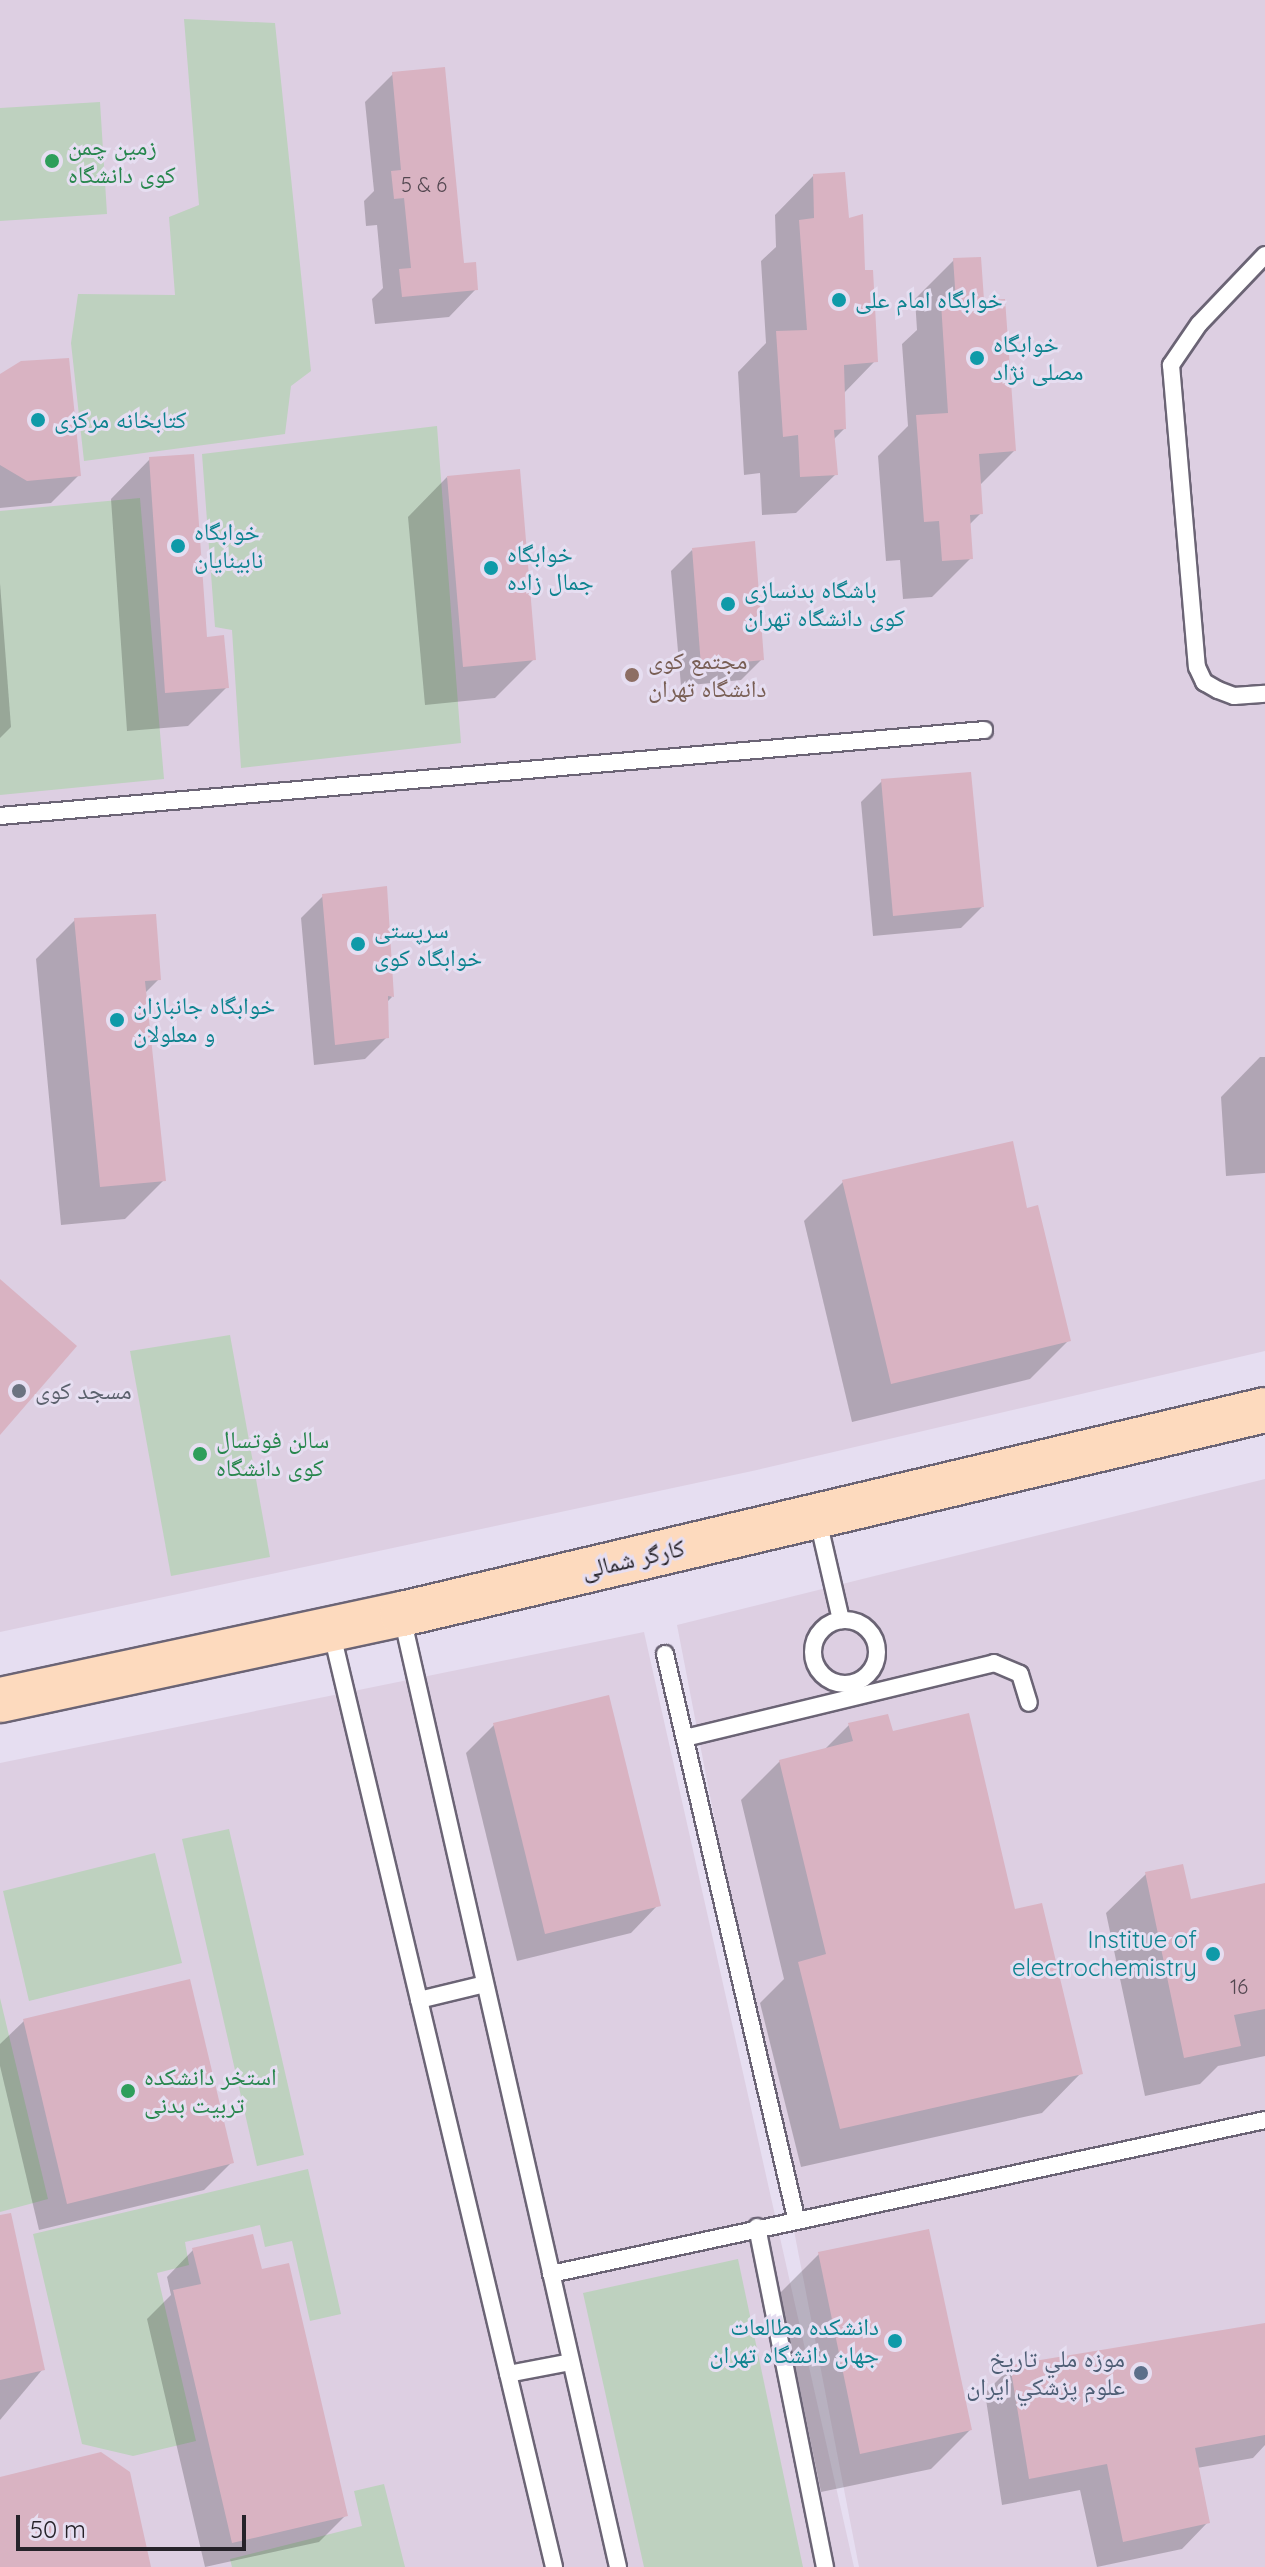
<!DOCTYPE html>
<html>
<head>
<meta charset="utf-8">
<style>
	body { margin:0 }
	#map { position:relative; width:1265px; height:2567px; overflow:hidden; background:#e6def1; font-family:Quicksand,"Noto Naskh Arabic",sans-serif }
	div>[style] { position:absolute }
	.education>* { inset:0; background:#ddcfe2 }
	.green>* { inset:0; background:#bed1bf }
	.shadow>* { inset:0; background:#0003 }
	.building>* { inset:0; background:#d9b3c2 }
	.roads { filter:drop-shadow(2px 0 #6b6475) drop-shadow(-2px 0 #6b6475) drop-shadow(0 2px #6b6475) drop-shadow(0 -2px #6b6475) }
	.lane>* { height:16px; margin:-8px; padding:0 8px; transform-origin:8px; border-radius:8px; background:#fff }
	.lane>.ring { margin:-8px; padding:0; box-sizing:content-box; background:none; border:16px solid #fff; border-radius:50% }
	.primary>* { height:44px; margin:-22px; padding:0 22px; transform-origin:22px; border-radius:22px; background:#fddabe }
	.dots>* { width:22px; height:22px; translate:-50% -50%; box-sizing:border-box; border:4px solid #e6def1; border-radius:50% }
	span { translate:-50% -50%; white-space:nowrap; text-align:center; line-height:1.15; -webkit-text-stroke:6px #e6def1; paint-order:stroke }
	.number-label { font-size:20px; color:#534750 }
	.number-label span { -webkit-text-stroke-width:0 }
	.leisure-label { font-size:24px; color:#27864d }
	.left { translate:0 -50%; text-align:left }
	.culture-label { font-size:24px; color:#0d838f }
	.right { translate:-100% -50%; text-align:right }
	.education-label { font-size:24px; color:#785e54 }
	.worship-label { font-size:24px; color:#5b616d }
	.street-label { font-size:24px; color:#26232a }
	.service-label { font-size:24px; color:#4e5e75 }
	.scale { position:absolute; left:16px; top:2515px; width:230px; height:36px; box-sizing:border-box; border:4px solid #26232a; border-top:0; padding-left:10px; font-size:24px; line-height:28px; white-space:nowrap; color:#26232a; -webkit-text-stroke:6px #e6def1; paint-order:stroke }
</style>
</head>
<body>
<div id="map">
	<div class="education">
		<i style="clip-path:polygon(0 0,1265px 0,1265px 1351px,757px 1470px,0 1632px)"></i>
		<i style="clip-path:polygon(1265px 1479px,1265px 2567px,859px 2567px,677px 1625px)"></i>
		<i style="clip-path:polygon(644px 1632px,854px 2567px,0 2567px,0 1763px)"></i>
	</div>
	<div class="green">
		<i style="clip-path:polygon(184px 19px,275px 23px,311px 371px,291px 386px,285px 434px,84px 461px,71px 343px,78px 294px,175px 295px,169px 217px,199px 205px)"></i>
		<i style="clip-path:polygon(100px 102px,107px 214px,0 221px,0 108px)"></i>
		<i style="clip-path:polygon(437px 426px,461px 743px,241px 768px,232px 630px,215px 627px,202px 454px)"></i>
		<i style="clip-path:polygon(140px 498px,164px 779px,0 795px,0 511px)"></i>
		<i style="clip-path:polygon(230px 1335px,270px 1557px,171px 1576px,130px 1351px)"></i>
		<i style="clip-path:polygon(229px 1829px,304px 2155px,257px 2166px,182px 1839px)"></i>
		<i style="clip-path:polygon(155px 1853px,182px 1963px,29px 2001px,3px 1891px)"></i>
		<i style="clip-path:polygon(0 1998px,48px 2199px,0 2212px)"></i>
		<i style="clip-path:polygon(308px 2169px,341px 2314px,310px 2321px,292px 2241px,265px 2247px,260px 2225px,185px 2242px,189px 2265px,157px 2273px,196px 2441px,133px 2456px,82px 2444px,33px 2234px)"></i>
		<i style="clip-path:polygon(738px 2259px,803px 2567px,644px 2567px,583px 2293px)"></i>
		<i style="clip-path:polygon(384px 2484px,405px 2567px,232px 2567px,230px 2559px,362px 2526px,354px 2491px)"></i>
	</div>
	<div class="shadow">
		<i style="clip-path:polygon(393px 74px,462px 265px,476px 289px,449px 317px,375px 324px,372px 299px,383px 288px,377px 225px,366px 226px,364px 201px,374px 191px,365px 102px)"></i>
		<i style="clip-path:polygon(814px 175px,847px 220px,863px 272px,875px 361px,843px 394px,844px 429px,833px 440px,836px 474px,796px 513px,762px 515px,760px 473px,744px 475px,738px 372px,766px 343px,761px 261px,776px 247px,775px 215px)"></i>
		<i style="clip-path:polygon(954px 260px,982px 302px,1014px 451px,979px 486px,981px 513px,969px 525px,971px 558px,932px 597px,903px 599px,900px 560px,886px 561px,878px 456px,908px 426px,902px 344px,917px 330px,915px 299px)"></i>
		<i style="clip-path:polygon(0 377px,79px 475px,51px 503px,0 508px)"></i>
		<i style="clip-path:polygon(150px 459px,205px 639px,227px 687px,188px 726px,127px 731px,111px 499px)"></i>
		<i style="clip-path:polygon(447px 477px,534px 659px,495px 698px,425px 705px,408px 517px)"></i>
		<i style="clip-path:polygon(692px 550px,762px 659px,741px 680px,681px 686px,671px 571px)"></i>
		<i style="clip-path:polygon(0 583px,11px 727px,0 738px)"></i>
		<i style="clip-path:polygon(882px 781px,982px 907px,961px 928px,873px 936px,861px 802px)"></i>
		<i style="clip-path:polygon(323px 896px,392px 997px,386px 1003px,387px 1037px,365px 1059px,314px 1065px,301px 918px)"></i>
		<i style="clip-path:polygon(75px 920px,159px 979px,144px 994px,164px 1180px,125px 1219px,61px 1225px,36px 959px)"></i>
		<i style="clip-path:polygon(1260px 1057px,1265px 1057px,1265px 1173px,1226px 1176px,1221px 1097px)"></i>
		<i style="clip-path:polygon(843px 1182px,1026px 1210px,1069px 1340px,1030px 1379px,852px 1422px,804px 1221px)"></i>
		<i style="clip-path:polygon(494px 1725px,658px 1905px,631px 1933px,517px 1961px,466px 1753px)"></i>
		<i style="clip-path:polygon(849px 1725px,891px 1733px,1014px 1911px,1081px 2073px,1042px 2113px,801px 2167px,760px 2003px,784px 1979px,741px 1800px,780px 1761px,824px 1750px)"></i>
		<i style="clip-path:polygon(1146px 1874px,1189px 1902px,1265px 1885px,1265px 2056px,1218px 2066px,1200px 2084px,1145px 2096px,1106px 1913px)"></i>
		<i style="clip-path:polygon(24px 2021px,232px 2162px,204px 2190px,39px 2230px,0 2066px,0 2044px)"></i>
		<i style="clip-path:polygon(193px 2250px,260px 2272px,346px 2515px,319px 2542px,205px 2567px,147px 2319px,171px 2295px,167px 2277px)"></i>
		<i style="clip-path:polygon(819px 2254px,970px 2430px,931px 2469px,821px 2492px,780px 2293px)"></i>
		<i style="clip-path:polygon(0 2258px,42px 2370px,0 2420px)"></i>
		<i style="clip-path:polygon(1265px 2332px,1265px 2445px,1253px 2458px,1197px 2468px,1208px 2522px,1182px 2549px,1097px 2567px,1080px 2490px,1002px 2505px,985px 2393px,1011px 2367px)"></i>
	</div>
	<div class="building">
		<i style="clip-path:polygon(445px 67px,464px 263px,476px 262px,478px 290px,402px 297px,399px 269px,411px 268px,404px 198px,394px 199px,391px 171px,401px 170px,392px 72px)"></i>
		<i style="clip-path:polygon(845px 172px,849px 218px,863px 214px,865px 270px,873px 270px,878px 362px,844px 365px,846px 429px,834px 430px,838px 475px,800px 477px,798px 435px,783px 437px,776px 331px,807px 330px,799px 220px,814px 218px,813px 174px)"></i>
		<i style="clip-path:polygon(981px 257px,984px 300px,1005px 299px,1016px 451px,979px 454px,983px 514px,970px 515px,973px 559px,942px 561px,939px 521px,924px 522px,916px 415px,948px 413px,941px 303px,956px 302px,953px 258px)"></i>
		<i style="clip-path:polygon(69px 358px,81px 476px,27px 481px,0 465px,0 374px,21px 361px)"></i>
		<i style="clip-path:polygon(194px 454px,207px 637px,224px 635px,229px 688px,165px 693px,149px 457px)"></i>
		<i style="clip-path:polygon(520px 469px,536px 660px,463px 667px,447px 476px)"></i>
		<i style="clip-path:polygon(755px 541px,764px 660px,701px 666px,692px 548px)"></i>
		<i style="clip-path:polygon(971px 772px,984px 907px,893px 916px,881px 779px)"></i>
		<i style="clip-path:polygon(387px 886px,394px 997px,388px 996px,389px 1038px,335px 1045px,322px 894px)"></i>
		<i style="clip-path:polygon(156px 914px,161px 980px,145px 981px,166px 1181px,100px 1187px,74px 918px)"></i>
		<i style="clip-path:polygon(1013px 1141px,1027px 1208px,1038px 1205px,1071px 1341px,891px 1384px,842px 1180px)"></i>
		<i style="clip-path:polygon(0 1279px,77px 1346px,0 1435px)"></i>
		<i style="clip-path:polygon(609px 1695px,661px 1906px,545px 1934px,493px 1723px)"></i>
		<i style="clip-path:polygon(969px 1713px,1015px 1909px,1042px 1903px,1083px 2074px,840px 2129px,798px 1962px,826px 1954px,779px 1760px,853px 1741px,848px 1723px,888px 1714px,893px 1731px)"></i>
		<i style="clip-path:polygon(1183px 1864px,1191px 1899px,1265px 1883px,1265px 2009px,1234px 2015px,1241px 2046px,1184px 2058px,1145px 1872px)"></i>
		<i style="clip-path:polygon(190px 1979px,234px 2163px,67px 2204px,23px 2019px)"></i>
		<i style="clip-path:polygon(11px 2213px,45px 2370px,0 2380px,0 2215px)"></i>
		<i style="clip-path:polygon(929px 2229px,972px 2430px,860px 2454px,818px 2252px)"></i>
		<i style="clip-path:polygon(253px 2234px,262px 2269px,289px 2263px,348px 2516px,232px 2543px,173px 2290px,201px 2284px,192px 2248px)"></i>
		<i style="clip-path:polygon(1265px 2323px,1265px 2435px,1195px 2448px,1210px 2523px,1123px 2542px,1107px 2464px,1029px 2479px,1010px 2365px)"></i>
		<i style="clip-path:polygon(101px 2452px,130px 2472px,151px 2567px,0 2567px,0 2477px)"></i>
	</div>
	<div class="roads">
		<div class="lane">
			<i style="left:1265px;top:255px;width:95px;rotate:133.7deg"></i>
			<i style="left:1199px;top:324px;width:50px;rotate:124.3deg"></i>
			<i style="left:1171px;top:365px;width:303px;rotate:85.1deg"></i>
			<i style="left:1197px;top:667px;width:17px;rotate:65deg"></i>
			<i style="left:1204px;top:682px;width:16px;rotate:30deg"></i>
			<i style="left:1218px;top:690px;width:17px;rotate:21deg"></i>
			<i style="left:1234px;top:696px;width:31px;rotate:-4deg"></i>
			<i style="left:0;top:816px;width:988px;rotate:-4.99deg"></i>
			<i style="left:817px;top:1516px;width:107px;rotate:77deg"></i>
			<i style="left:402px;top:1617px;width:974px;rotate:77.19deg"></i>
			<i class="ring" style="left:813px;top:1620px;width:48px;height:48px"></i>
			<i style="left:331px;top:1630px;width:963px;rotate:76.61deg"></i>
			<i style="left:665px;top:1654px;width:579px;rotate:76.92deg"></i>
			<i style="left:685px;top:1738px;width:318px;rotate:-13.6deg"></i>
			<i style="left:994px;top:1663px;width:28px;rotate:23deg"></i>
			<i style="left:1020px;top:1674px;width:30px;rotate:73deg"></i>
			<i style="left:419px;top:2000px;width:68px;rotate:-13.6deg"></i>
			<i style="left:757px;top:2227px;width:347px;rotate:78.7deg"></i>
			<i style="left:551px;top:2274px;width:730px;rotate:-12.17deg"></i>
			<i style="left:508px;top:2374px;width:64px;rotate:-10.8deg"></i>
		</div>
		<div class="primary">
			<i style="left:0;top:1700px;width:411px;rotate:-12.1deg"></i>
			<i style="left:402px;top:1614px;width:887px;rotate:-13.3deg"></i>
		</div>
	</div>
	<div class="dots">
		<i style="left:52px;top:161px;background:#2e9e5b"></i>
		<i style="left:839px;top:300px;background:#0f9aa8"></i>
		<i style="left:977px;top:358px;background:#0f9aa8"></i>
		<i style="left:38px;top:420px;background:#0f9aa8"></i>
		<i style="left:178px;top:546px;background:#0f9aa8"></i>
		<i style="left:491px;top:568px;background:#0f9aa8"></i>
		<i style="left:728px;top:604px;background:#0f9aa8"></i>
		<i style="left:632px;top:675px;background:#8d6e63"></i>
		<i style="left:358px;top:944px;background:#0f9aa8"></i>
		<i style="left:117px;top:1020px;background:#0f9aa8"></i>
		<i style="left:19px;top:1391px;background:#6b7280"></i>
		<i style="left:200px;top:1454px;background:#2e9e5b"></i>
		<i style="left:1213px;top:1954px;background:#0f9aa8"></i>
		<i style="left:128px;top:2091px;background:#2e9e5b"></i>
		<i style="left:895px;top:2341px;background:#0f9aa8"></i>
		<i style="left:1141px;top:2373px;background:#5c6f8a"></i>
	</div>
	<div class="number-label">
		<span style="left:424px;top:184px">5 &amp; 6</span>
		<span style="left:1239px;top:1986px">16</span>
	</div>
	<div class="leisure-label">
		<span class="left" style="left:68px;top:161px">زمین چمن<br>کوی دانشگاه</span>
		<span class="left" style="left:216px;top:1454px">سالن فوتسال<br>کوی دانشگاه</span>
		<span class="left" style="left:144px;top:2091px">استخر دانشکده<br>تربیت بدنی</span>
	</div>
	<div class="culture-label">
		<span class="left" style="left:855px;top:300px">خوابگاه امام علی</span>
		<span class="left" style="left:993px;top:358px">خوابگاه<br>مصلی نژاد</span>
		<span class="left" style="left:54px;top:420px">کتابخانه مرکزی</span>
		<span class="left" style="left:194px;top:546px">خوابگاه<br>نابینایان</span>
		<span class="left" style="left:507px;top:568px">خوابگاه<br>جمال زاده</span>
		<span class="left" style="left:744px;top:604px">باشگاه بدنسازی<br>کوی دانشگاه تهران</span>
		<span class="left" style="left:374px;top:944px">سرپستی<br>خوابگاه کوی</span>
		<span class="left" style="left:133px;top:1020px">خوابگاه جانبازان<br>و معلولان</span>
		<span class="right" style="left:1197px;top:1954px">Institue of<br>electrochemistry</span>
		<span class="right" style="left:879px;top:2341px">دانشکده مطالعات<br>جهان دانشگاه تهران</span>
	</div>
	<div class="education-label">
		<span class="left" style="left:648px;top:675px">مجتمع کوی<br>دانشگاه تهران</span>
	</div>
	<div class="worship-label">
		<span class="left" style="left:35px;top:1391px">مسجد کوی</span>
	</div>
	<div class="street-label">
		<span style="left:633px;top:1559px;rotate:-13deg">کارگر شمالی</span>
	</div>
	<div class="service-label">
		<span class="right" style="left:1125px;top:2373px">موزه ملي تاريخ<br>علوم پزشكي ايران</span>
	</div>
	<div class="scale">50 m</div>
</div>
</body>
</html>
